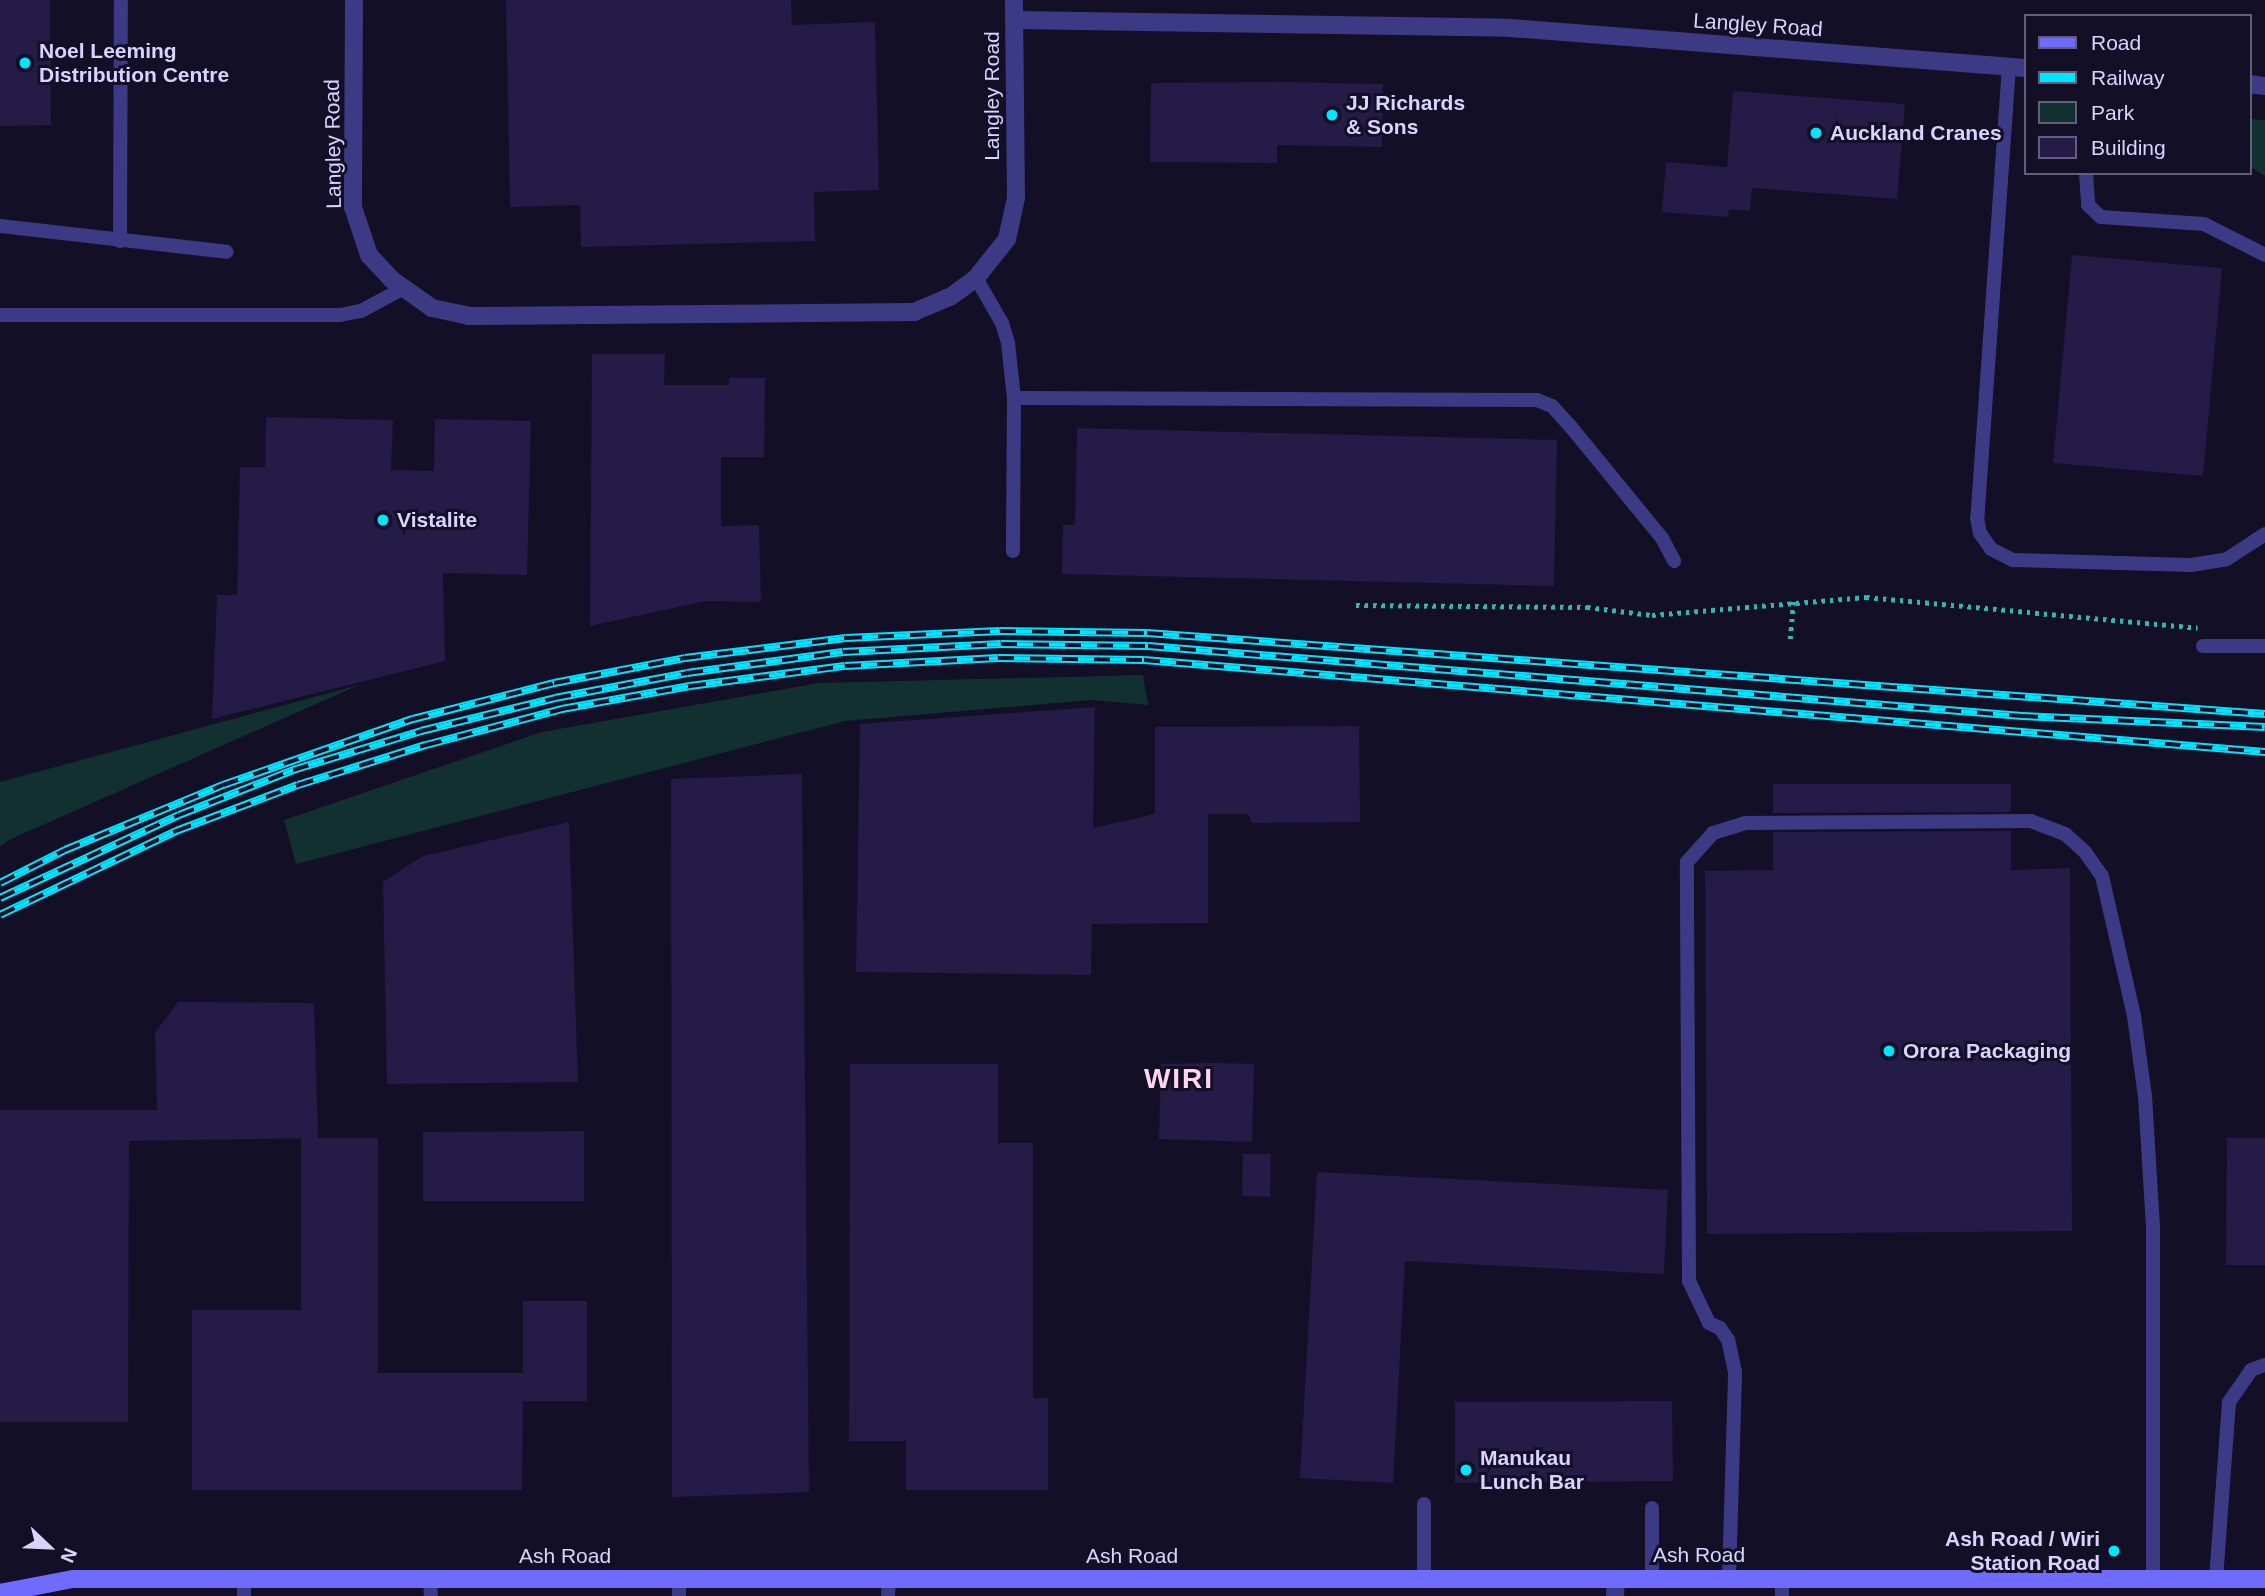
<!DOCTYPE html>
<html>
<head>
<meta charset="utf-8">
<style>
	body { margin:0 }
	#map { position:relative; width:2265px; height:1596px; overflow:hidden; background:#130f26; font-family:Arial,sans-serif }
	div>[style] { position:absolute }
	.green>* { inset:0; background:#12302f }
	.building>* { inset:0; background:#241b47 }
	.path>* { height:4.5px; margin-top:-2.25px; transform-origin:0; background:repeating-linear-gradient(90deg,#2fb8b0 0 3.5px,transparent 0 8.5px) }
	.lane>* { height:14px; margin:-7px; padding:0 7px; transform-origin:7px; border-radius:7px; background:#3d3a85 }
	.street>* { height:18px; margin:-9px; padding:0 9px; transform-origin:9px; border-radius:9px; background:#3d3a85 }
	.secondary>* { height:18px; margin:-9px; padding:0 9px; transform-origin:9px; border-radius:9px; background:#6f6bff }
	.rail>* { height:8px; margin-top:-4px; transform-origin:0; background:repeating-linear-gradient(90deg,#130f26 0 16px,#00e5ff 0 32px); box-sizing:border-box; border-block:2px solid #00e5ff }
	.dots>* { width:19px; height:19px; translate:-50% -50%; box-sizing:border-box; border:4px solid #130f26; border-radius:50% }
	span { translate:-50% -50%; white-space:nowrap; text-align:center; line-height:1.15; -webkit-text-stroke:6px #130f26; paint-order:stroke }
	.street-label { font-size:21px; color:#d9d4ff }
	.poi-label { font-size:21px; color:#d9d4ff; font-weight:700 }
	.left { translate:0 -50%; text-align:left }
	.right { translate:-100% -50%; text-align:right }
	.district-label { font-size:28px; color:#ffd6f0; font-weight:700; letter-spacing:2px }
	.legend { position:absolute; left:2024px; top:14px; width:228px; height:161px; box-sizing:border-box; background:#130f26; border:2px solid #625e7d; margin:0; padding:9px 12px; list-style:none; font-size:21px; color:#d9d4ff }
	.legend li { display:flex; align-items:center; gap:14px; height:35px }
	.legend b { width:35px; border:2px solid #625e7d }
	.north { position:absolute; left:14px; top:1512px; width:70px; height:70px; -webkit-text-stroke:5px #130f26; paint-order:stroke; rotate:113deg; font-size:19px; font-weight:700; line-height:28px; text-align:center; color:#d9d4ff }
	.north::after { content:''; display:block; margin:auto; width:24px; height:32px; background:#d9d4ff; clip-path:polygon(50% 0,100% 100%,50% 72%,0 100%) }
</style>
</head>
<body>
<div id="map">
	<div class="green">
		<i style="clip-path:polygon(2249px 119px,2265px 120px,2265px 176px,2249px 166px)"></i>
		<i style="clip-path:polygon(1143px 675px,1148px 705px,1091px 700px,845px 721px,296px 864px,284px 820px,542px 732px,819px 683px)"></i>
		<i style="clip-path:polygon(359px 685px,11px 839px,0 846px,0 782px)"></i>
	</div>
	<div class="building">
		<i style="clip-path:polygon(0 0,50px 0,51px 125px,0 126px)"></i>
		<i style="clip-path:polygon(506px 0,791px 0,792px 25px,875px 22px,879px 190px,814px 192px,815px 241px,581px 247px,580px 205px,510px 207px)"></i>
		<i style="clip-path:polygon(1282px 82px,1383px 84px,1382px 147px,1277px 145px,1277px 163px,1150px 162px,1151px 83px)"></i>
		<i style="clip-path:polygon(1733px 91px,1905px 104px,1897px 199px,1752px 188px,1750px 211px,1729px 209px,1728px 217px,1662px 212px,1666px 162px,1727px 167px)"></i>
		<i style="clip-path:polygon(2072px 255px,2222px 268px,2203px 476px,2053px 463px)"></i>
		<i style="clip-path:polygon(592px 354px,665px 354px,664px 385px,729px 385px,729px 378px,765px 378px,764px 457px,721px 457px,721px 526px,759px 525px,761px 602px,706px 601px,590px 626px)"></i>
		<i style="clip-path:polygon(266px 417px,393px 420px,391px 470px,434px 471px,435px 419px,531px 421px,527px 575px,443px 573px,445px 661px,212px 719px,217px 595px,237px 595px,240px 467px,265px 467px)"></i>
		<i style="clip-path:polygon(1077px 428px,1557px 440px,1554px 586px,1062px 574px,1063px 525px,1075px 525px)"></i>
		<i style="clip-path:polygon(1095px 707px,1093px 828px,1155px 814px,1155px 727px,1359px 726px,1360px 822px,1252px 823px,1248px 814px,1208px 814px,1208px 923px,1092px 924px,1091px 975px,856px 972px,860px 724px)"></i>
		<i style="clip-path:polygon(802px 774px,809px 1492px,672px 1497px,671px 779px)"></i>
		<i style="clip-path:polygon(1773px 784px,2011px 784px,2011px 812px,1773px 813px)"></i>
		<i style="clip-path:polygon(569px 822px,578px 1082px,387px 1084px,383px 882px,423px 856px)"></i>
		<i style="clip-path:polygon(2011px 831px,2011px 870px,2070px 868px,2072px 1231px,1707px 1234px,1705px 871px,1773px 870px,1773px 832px)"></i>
		<i style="clip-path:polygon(178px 1002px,314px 1003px,318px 1138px,129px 1141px,128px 1422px,0 1422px,0 1110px,157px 1110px,155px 1033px)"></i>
		<i style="clip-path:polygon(1213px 1063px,1254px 1064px,1252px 1142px,1159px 1139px,1161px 1064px)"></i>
		<i style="clip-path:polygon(850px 1064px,998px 1064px,998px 1143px,1033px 1143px,1033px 1398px,1048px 1398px,1048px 1490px,906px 1490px,906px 1441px,849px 1441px)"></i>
		<i style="clip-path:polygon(584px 1131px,584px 1201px,423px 1201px,423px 1132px)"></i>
		<i style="clip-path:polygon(301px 1138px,378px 1138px,378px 1373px,523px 1373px,523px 1301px,587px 1301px,587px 1401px,523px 1401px,522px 1490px,192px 1490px,192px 1310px,301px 1310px)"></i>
		<i style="clip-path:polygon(2227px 1138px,2265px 1138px,2265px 1265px,2226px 1265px)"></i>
		<i style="clip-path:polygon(1243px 1154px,1271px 1154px,1270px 1197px,1242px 1196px)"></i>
		<i style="clip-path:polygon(1317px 1172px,1668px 1190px,1664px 1274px,1405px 1261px,1393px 1483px,1300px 1478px)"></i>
		<i style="clip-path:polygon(1672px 1401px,1673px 1481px,1455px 1483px,1455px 1402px)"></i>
	</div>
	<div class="path">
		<i style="left:1356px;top:605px;width:231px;rotate:0.5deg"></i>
		<i style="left:1587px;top:607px;width:65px;rotate:7deg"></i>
		<i style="left:1652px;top:615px;width:215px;rotate:-4.8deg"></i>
		<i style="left:1866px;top:597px;width:333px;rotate:5.3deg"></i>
		<i style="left:1790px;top:639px;width:38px;rotate:-85deg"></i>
	</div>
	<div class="lane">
		<i style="left:2009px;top:66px;width:453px;rotate:94deg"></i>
		<i style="left:1977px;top:518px;width:15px;rotate:79deg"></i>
		<i style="left:1980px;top:533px;width:19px;rotate:55deg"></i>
		<i style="left:1991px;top:549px;width:25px;rotate:27deg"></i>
		<i style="left:2013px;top:560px;width:178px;rotate:1.6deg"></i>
		<i style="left:2191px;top:565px;width:36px;rotate:-9deg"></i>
		<i style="left:2227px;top:559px;width:45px;rotate:-33.3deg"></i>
		<i style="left:2086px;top:173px;width:32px;rotate:86deg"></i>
		<i style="left:2088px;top:205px;width:18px;rotate:43deg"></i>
		<i style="left:2101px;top:217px;width:103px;rotate:3.9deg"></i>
		<i style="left:2204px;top:224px;width:68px;rotate:26.9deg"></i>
		<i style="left:0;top:226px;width:228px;rotate:6.5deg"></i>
		<i style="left:120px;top:241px;width:241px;rotate:-89.8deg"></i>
		<i style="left:976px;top:278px;width:52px;rotate:60deg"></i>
		<i style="left:1002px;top:323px;width:21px;rotate:73deg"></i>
		<i style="left:1008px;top:343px;width:55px;rotate:83.8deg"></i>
		<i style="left:1014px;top:398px;width:153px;rotate:90.4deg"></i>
		<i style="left:0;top:315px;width:340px"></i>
		<i style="left:340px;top:315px;width:21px;rotate:-11deg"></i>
		<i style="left:361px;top:311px;width:49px;rotate:-28.1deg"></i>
		<i style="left:1014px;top:398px;width:523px;rotate:0.22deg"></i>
		<i style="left:1537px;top:400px;width:16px;rotate:22deg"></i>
		<i style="left:1552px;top:406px;width:28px;rotate:48deg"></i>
		<i style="left:1571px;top:427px;width:144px;rotate:50.7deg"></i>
		<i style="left:1662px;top:538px;width:26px;rotate:62deg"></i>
		<i style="left:2203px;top:646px;width:62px"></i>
		<i style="left:1424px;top:1504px;width:74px;rotate:90deg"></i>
		<i style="left:1652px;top:1578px;width:70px;rotate:-90deg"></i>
		<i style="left:1729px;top:1578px;width:206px;rotate:-88.3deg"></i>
		<i style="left:1735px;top:1372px;width:33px;rotate:-102deg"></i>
		<i style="left:1728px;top:1340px;width:14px;rotate:-124deg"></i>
		<i style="left:1720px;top:1328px;width:12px;rotate:-156deg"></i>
		<i style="left:1709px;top:1323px;width:47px;rotate:-115.5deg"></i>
		<i style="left:1689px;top:1281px;width:419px;rotate:-90.3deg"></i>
		<i style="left:1687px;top:862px;width:39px;rotate:-48deg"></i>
		<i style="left:1713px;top:833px;width:34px;rotate:-17deg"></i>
		<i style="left:1746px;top:823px;width:285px;rotate:-0.4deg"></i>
		<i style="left:2031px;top:821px;width:36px;rotate:21deg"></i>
		<i style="left:2065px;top:834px;width:27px;rotate:42deg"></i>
		<i style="left:2085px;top:852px;width:29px;rotate:55deg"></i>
		<i style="left:2102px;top:876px;width:144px;rotate:77.1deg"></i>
		<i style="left:2134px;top:1016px;width:81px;rotate:82.2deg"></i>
		<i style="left:2145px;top:1096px;width:130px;rotate:86.5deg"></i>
		<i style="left:2153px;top:1226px;width:353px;rotate:90deg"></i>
		<i style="left:430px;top:1579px;width:17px;rotate:87deg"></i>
		<i style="left:679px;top:1579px;width:17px;rotate:90deg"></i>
		<i style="left:2216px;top:1579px;width:177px;rotate:-85.8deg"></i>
		<i style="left:2229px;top:1402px;width:39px;rotate:-55deg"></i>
		<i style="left:2251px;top:1370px;width:15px;rotate:-20deg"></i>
		<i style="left:244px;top:1596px;width:17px;rotate:-90deg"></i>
		<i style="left:888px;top:1596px;width:18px;rotate:-87deg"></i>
		<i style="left:1782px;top:1596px;width:18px;rotate:-90deg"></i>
	</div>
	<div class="street">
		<i style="left:354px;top:0;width:207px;rotate:90.3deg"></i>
		<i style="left:353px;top:207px;width:51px;rotate:71.6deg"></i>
		<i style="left:369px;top:255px;width:33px;rotate:47deg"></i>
		<i style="left:391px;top:279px;width:50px;rotate:35.3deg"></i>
		<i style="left:432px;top:308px;width:38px;rotate:12deg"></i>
		<i style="left:469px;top:316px;width:445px;rotate:-0.5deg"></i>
		<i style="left:914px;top:312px;width:39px;rotate:-23deg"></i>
		<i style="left:950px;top:297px;width:32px;rotate:-36deg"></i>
		<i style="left:976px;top:278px;width:50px;rotate:-51.5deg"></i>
		<i style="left:1007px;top:239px;width:42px;rotate:-77.6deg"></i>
		<i style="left:1016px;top:198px;width:198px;rotate:-90.6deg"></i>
		<i style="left:1014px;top:20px;width:496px;rotate:0.9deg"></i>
		<i style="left:1510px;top:28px;width:517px;rotate:4.44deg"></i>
		<i style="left:2249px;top:84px;width:16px;rotate:7deg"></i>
		<i style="left:1615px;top:1596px;width:17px;rotate:-87deg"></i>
	</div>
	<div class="secondary">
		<i style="left:0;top:1593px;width:74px;rotate:-10.9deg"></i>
		<i style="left:73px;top:1579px;width:2192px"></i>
	</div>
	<div class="rail">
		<i style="left:0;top:883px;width:73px;rotate:-26.9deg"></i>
		<i style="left:65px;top:850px;width:171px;rotate:-22.4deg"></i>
		<i style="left:223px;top:785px;width:201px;rotate:-19.2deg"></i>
		<i style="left:413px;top:719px;width:146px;rotate:-14.3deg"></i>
		<i style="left:554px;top:683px;width:133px;rotate:-10.8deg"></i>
		<i style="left:685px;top:658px;width:162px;rotate:-7.1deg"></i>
		<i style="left:846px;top:638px;width:154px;rotate:-2.6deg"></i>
		<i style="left:1000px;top:631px;width:147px;rotate:0.8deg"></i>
		<i style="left:1147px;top:633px;width:1121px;rotate:4.14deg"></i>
		<i style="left:0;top:898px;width:197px;rotate:-24.9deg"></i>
		<i style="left:179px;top:815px;width:123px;rotate:-21.5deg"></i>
		<i style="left:293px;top:770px;width:134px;rotate:-16.9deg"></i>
		<i style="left:421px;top:731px;width:138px;rotate:-13.8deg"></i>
		<i style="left:555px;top:698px;width:134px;rotate:-10.7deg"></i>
		<i style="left:687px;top:673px;width:157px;rotate:-7.7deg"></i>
		<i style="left:843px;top:652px;width:158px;rotate:-2.9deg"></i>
		<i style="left:1001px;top:644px;width:147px;rotate:0.8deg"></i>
		<i style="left:1148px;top:646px;width:877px;rotate:4.58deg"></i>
		<i style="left:2022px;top:716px;width:243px;rotate:2.6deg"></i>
		<i style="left:0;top:915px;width:195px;rotate:-25.5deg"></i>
		<i style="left:176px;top:831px;width:130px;rotate:-20.7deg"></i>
		<i style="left:298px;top:785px;width:134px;rotate:-17.4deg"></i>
		<i style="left:426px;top:745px;width:141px;rotate:-14.8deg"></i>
		<i style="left:562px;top:709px;width:130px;rotate:-10.2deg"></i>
		<i style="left:690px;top:686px;width:156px;rotate:-7.4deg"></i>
		<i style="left:845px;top:666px;width:153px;rotate:-3deg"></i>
		<i style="left:998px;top:658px;width:146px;rotate:0.8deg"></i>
		<i style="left:1144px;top:660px;width:1125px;rotate:4.69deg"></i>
	</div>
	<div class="dots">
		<i style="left:25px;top:63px;background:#00e5ff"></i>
		<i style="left:1332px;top:115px;background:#00e5ff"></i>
		<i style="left:1816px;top:133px;background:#00e5ff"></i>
		<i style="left:383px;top:520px;background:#00e5ff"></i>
		<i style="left:1889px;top:1051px;background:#00e5ff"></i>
		<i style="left:1466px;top:1470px;background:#00e5ff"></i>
		<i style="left:2114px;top:1551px;background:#00e5ff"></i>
	</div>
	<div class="street-label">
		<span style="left:1758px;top:25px;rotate:4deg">Langley Road</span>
		<span style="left:992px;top:96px;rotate:-90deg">Langley Road</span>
		<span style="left:333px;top:144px;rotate:-91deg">Langley Road</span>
		<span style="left:1699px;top:1555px">Ash Road</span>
		<span style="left:565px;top:1556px">Ash Road</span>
		<span style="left:1132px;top:1556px">Ash Road</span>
	</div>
	<div class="poi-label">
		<span class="left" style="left:39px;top:63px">Noel Leeming<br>Distribution Centre</span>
		<span class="left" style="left:1346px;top:115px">JJ Richards<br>&amp; Sons</span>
		<span class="left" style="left:1830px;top:133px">Auckland Cranes</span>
		<span class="left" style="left:397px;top:520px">Vistalite</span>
		<span class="left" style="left:1903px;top:1051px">Orora Packaging</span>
		<span class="left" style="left:1480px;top:1470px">Manukau<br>Lunch Bar</span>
		<span class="right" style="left:2100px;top:1551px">Ash Road / Wiri<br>Station Road</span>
	</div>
	<div class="district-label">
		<span style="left:1179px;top:1079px">WIRI</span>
	</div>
	<ul class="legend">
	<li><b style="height:9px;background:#6f6bff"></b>Road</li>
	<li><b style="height:9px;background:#00e5ff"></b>Railway</li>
	<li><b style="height:19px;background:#12302f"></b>Park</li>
	<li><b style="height:19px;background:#241b47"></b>Building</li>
	</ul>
	<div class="north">N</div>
</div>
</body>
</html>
